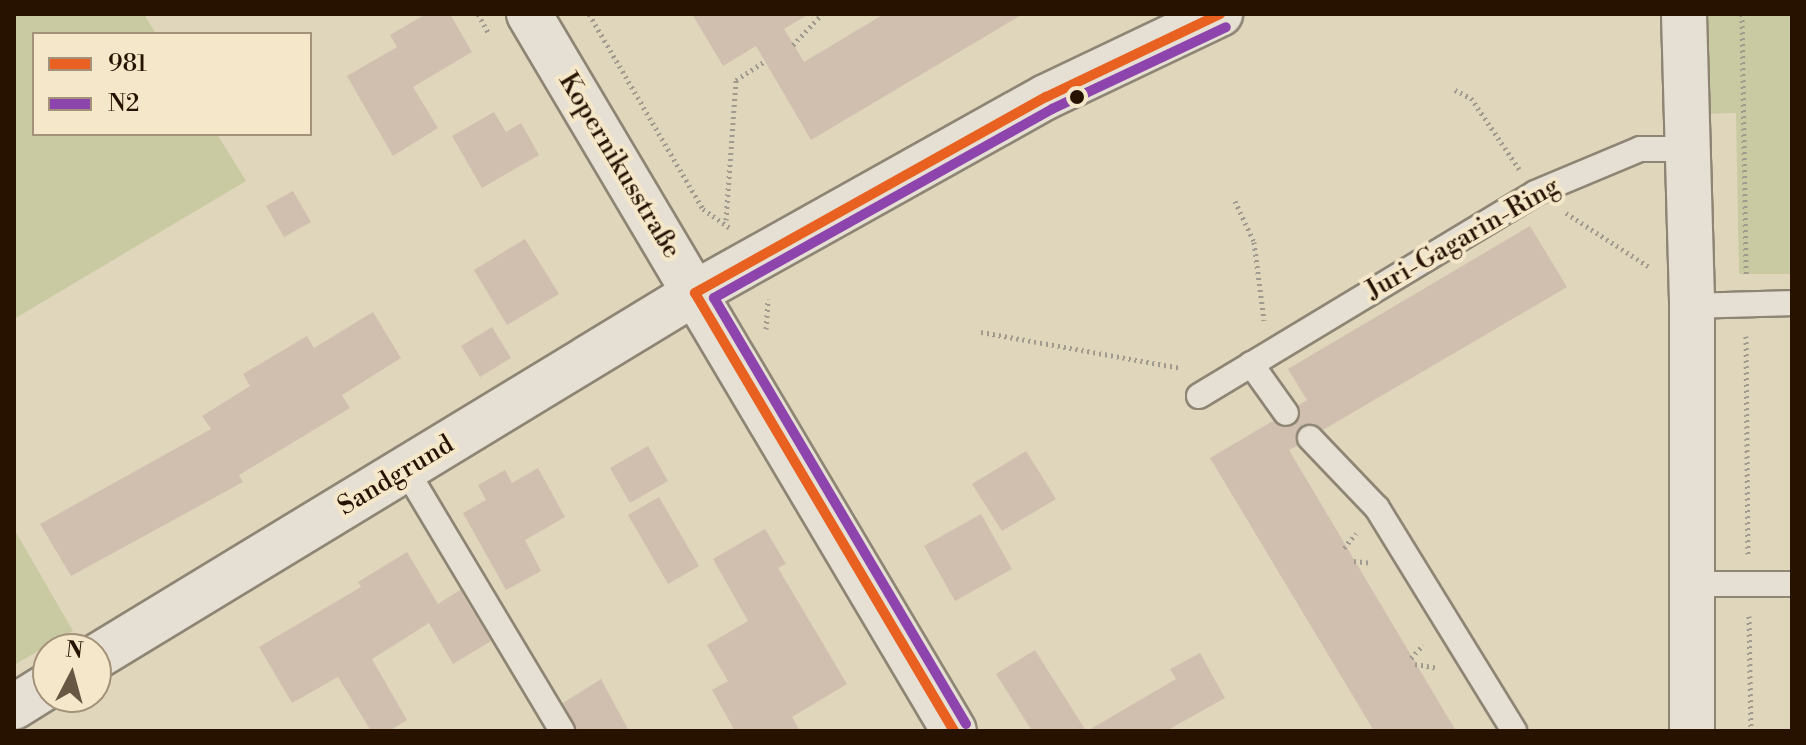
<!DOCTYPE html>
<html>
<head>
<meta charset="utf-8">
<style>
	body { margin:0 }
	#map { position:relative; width:1806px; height:745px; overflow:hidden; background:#e0d6bc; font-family:"Libre Bodoni",serif }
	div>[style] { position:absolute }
	.green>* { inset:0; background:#c9caa2 }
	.building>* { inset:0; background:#d0bfae }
	.path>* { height:5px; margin-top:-2.5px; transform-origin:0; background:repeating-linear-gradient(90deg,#a09a8f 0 2px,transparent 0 6px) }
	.roads { filter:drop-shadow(2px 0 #8e8574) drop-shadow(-2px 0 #8e8574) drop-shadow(0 2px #8e8574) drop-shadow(0 -2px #8e8574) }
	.lane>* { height:24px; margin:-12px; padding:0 12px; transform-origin:12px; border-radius:12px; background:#e6e0d4 }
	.street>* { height:44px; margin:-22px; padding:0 22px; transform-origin:22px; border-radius:22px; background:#e6e0d4 }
	.secondary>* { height:44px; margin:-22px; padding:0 22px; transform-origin:22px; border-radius:22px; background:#e6e0d4 }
	.bus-1>* { height:10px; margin:-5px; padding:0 5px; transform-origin:5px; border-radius:5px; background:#e86120 }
	.bus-2>* { height:10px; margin:-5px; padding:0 5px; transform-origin:5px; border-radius:5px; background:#8e44ad }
	.dots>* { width:22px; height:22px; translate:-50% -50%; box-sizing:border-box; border:4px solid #f5e8ca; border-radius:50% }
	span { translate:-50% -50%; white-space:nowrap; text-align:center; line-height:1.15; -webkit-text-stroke:8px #f5e8ca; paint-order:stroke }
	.street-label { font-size:26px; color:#271200 }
	.frame { position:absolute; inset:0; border:16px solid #271200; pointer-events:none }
	.legend { position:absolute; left:32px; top:32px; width:280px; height:104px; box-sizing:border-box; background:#f5e8ca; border:2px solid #a39279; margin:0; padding:10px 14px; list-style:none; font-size:24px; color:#271200 }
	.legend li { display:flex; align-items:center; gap:16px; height:40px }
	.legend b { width:40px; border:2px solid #a39279 }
	.north { position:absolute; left:32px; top:633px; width:80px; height:80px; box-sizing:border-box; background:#f5e8ca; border:2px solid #a39279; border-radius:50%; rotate:6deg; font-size:22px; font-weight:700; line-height:32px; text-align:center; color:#271200 }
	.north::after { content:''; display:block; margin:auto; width:28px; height:36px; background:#685742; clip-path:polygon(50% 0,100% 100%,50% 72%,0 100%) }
</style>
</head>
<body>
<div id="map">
	<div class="green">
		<i style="clip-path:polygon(14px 14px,144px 14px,156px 34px,34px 34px,34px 134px,217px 134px,246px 181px,14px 319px)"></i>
		<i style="clip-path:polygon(1702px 14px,1792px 14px,1792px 274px,1739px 274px,1736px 113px,1704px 114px)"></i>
		<i style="clip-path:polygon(14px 529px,73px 631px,14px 665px)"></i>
	</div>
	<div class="building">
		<i style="clip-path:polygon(426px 14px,450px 14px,472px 52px,413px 87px,438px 128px,393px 156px,347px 76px,397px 47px,390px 35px)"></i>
		<i style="clip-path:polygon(692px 14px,809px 14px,784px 29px,804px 62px,884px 14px,1023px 14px,811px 140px,756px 46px,723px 66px)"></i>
		<i style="clip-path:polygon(494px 112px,506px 132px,521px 123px,539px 155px,482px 188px,452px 136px)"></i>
		<i style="clip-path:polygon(293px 191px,311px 222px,284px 237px,266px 206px)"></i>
		<i style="clip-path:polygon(1530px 226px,1567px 287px,1323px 430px,1313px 423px,1300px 427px,1297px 446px,1289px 450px,1456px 731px,1374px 731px,1210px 458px,1273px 421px,1281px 427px,1295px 425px,1299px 405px,1307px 400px,1288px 369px)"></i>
		<i style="clip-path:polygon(525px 239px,559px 294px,507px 325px,474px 270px)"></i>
		<i style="clip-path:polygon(373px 312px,401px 358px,342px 395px,350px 408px,239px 475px,243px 482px,71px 576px,40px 524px,211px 429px,202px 416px,250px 386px,243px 374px,307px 336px,314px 348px)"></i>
		<i style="clip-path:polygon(492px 327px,511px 358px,480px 377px,461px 346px)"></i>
		<i style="clip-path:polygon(648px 446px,668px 481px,630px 503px,610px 468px)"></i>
		<i style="clip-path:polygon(1026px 451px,1056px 499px,1002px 531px,972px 484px)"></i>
		<i style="clip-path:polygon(538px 468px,565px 517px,525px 540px,541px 571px,506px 590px,463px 513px,486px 500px,478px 485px,505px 470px,512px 483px)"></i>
		<i style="clip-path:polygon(659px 497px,699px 566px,668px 584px,628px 515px)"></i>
		<i style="clip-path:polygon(981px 514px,1012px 569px,955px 601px,924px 546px)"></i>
		<i style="clip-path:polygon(765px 529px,786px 564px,778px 568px,847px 684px,792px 717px,800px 731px,735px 731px,712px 690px,728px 681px,707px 645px,748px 621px,713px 559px)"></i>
		<i style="clip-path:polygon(407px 552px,438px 604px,460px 590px,491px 641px,453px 664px,429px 623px,372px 659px,407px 720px,389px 731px,371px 731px,338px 677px,292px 703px,259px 647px,361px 587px,358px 582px)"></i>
		<i style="clip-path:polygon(1035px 650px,1086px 731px,1032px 731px,996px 674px)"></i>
		<i style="clip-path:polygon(1200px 653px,1225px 698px,1166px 731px,1087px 731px,1176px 679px,1170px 669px)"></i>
		<i style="clip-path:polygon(601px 679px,629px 731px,577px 731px,563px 703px)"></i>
	</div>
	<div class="path">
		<i style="left:478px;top:14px;width:23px;rotate:61deg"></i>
		<i style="left:589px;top:14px;width:226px;rotate:59.7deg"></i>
		<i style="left:703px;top:209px;width:32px;rotate:35deg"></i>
		<i style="left:1742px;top:14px;width:260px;rotate:89.1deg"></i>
		<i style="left:793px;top:45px;width:42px;rotate:-46.9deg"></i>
		<i style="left:1455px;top:90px;width:18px;rotate:27deg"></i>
		<i style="left:1471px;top:98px;width:86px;rotate:55.9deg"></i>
		<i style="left:1235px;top:201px;width:45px;rotate:65.1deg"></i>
		<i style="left:1254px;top:242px;width:79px;rotate:82.7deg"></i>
		<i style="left:1566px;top:213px;width:98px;rotate:32.9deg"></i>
		<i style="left:726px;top:220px;width:140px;rotate:-85.9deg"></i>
		<i style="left:736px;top:80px;width:35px;rotate:-33deg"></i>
		<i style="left:766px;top:329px;width:30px;rotate:-86deg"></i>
		<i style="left:981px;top:332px;width:203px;rotate:10.2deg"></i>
		<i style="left:1746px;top:336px;width:218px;rotate:89.5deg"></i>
		<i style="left:1344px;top:548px;width:19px;rotate:-51deg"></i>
		<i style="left:1354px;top:561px;width:18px;rotate:6deg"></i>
		<i style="left:1749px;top:616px;width:115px;rotate:89deg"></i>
		<i style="left:1411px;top:658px;width:18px;rotate:-47deg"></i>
		<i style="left:1415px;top:664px;width:22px;rotate:10deg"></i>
	</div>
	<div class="roads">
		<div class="lane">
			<i style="left:1692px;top:306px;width:100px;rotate:-1.7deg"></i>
			<i style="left:1251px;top:364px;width:60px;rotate:54.5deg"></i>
			<i style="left:1199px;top:396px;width:393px;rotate:-31.1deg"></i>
			<i style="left:1535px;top:193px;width:114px;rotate:-22.7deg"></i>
			<i style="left:1640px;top:149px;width:46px"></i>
			<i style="left:1310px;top:438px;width:97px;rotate:46.3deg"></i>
			<i style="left:1377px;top:508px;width:262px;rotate:58.4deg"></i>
			<i style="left:406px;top:470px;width:304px;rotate:59.1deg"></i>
			<i style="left:1692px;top:584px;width:100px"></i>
		</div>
		<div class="street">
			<i style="left:1684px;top:14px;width:292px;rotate:88.4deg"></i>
			<i style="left:1692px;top:306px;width:425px;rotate:90deg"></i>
			<i style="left:96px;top:657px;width:701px;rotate:-31.29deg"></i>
			<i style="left:695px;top:293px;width:402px;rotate:-29.2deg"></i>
			<i style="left:1046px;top:97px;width:193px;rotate:-25.5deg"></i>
			<i style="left:14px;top:707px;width:40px;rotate:-32deg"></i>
		</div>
		<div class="secondary">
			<i style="left:529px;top:14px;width:833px;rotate:59.34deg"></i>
		</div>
	</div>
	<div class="bus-1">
		<i style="left:695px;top:293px;width:402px;rotate:-29.2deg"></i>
		<i style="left:1046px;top:97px;width:193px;rotate:-25.5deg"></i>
		<i style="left:695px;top:293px;width:509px;rotate:59.4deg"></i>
	</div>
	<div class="bus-2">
		<i style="left:966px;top:724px;width:495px;rotate:-120.6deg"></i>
		<i style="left:714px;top:298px;width:387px;rotate:-29.2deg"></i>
		<i style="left:1052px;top:109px;width:192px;rotate:-25.2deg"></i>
	</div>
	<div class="dots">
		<i style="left:1077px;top:97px;background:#271200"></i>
	</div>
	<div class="street-label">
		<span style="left:619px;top:166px;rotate:59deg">Kopernikusstraße</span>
		<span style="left:1463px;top:239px;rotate:-30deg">Juri-Gagarin-Ring</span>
		<span style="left:396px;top:476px;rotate:-31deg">Sandgrund</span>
	</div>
	<div class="frame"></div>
	<ul class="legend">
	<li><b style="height:10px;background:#e86120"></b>981</li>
	<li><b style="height:10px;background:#8e44ad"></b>N2</li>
	</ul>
	<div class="north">N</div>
</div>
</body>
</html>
